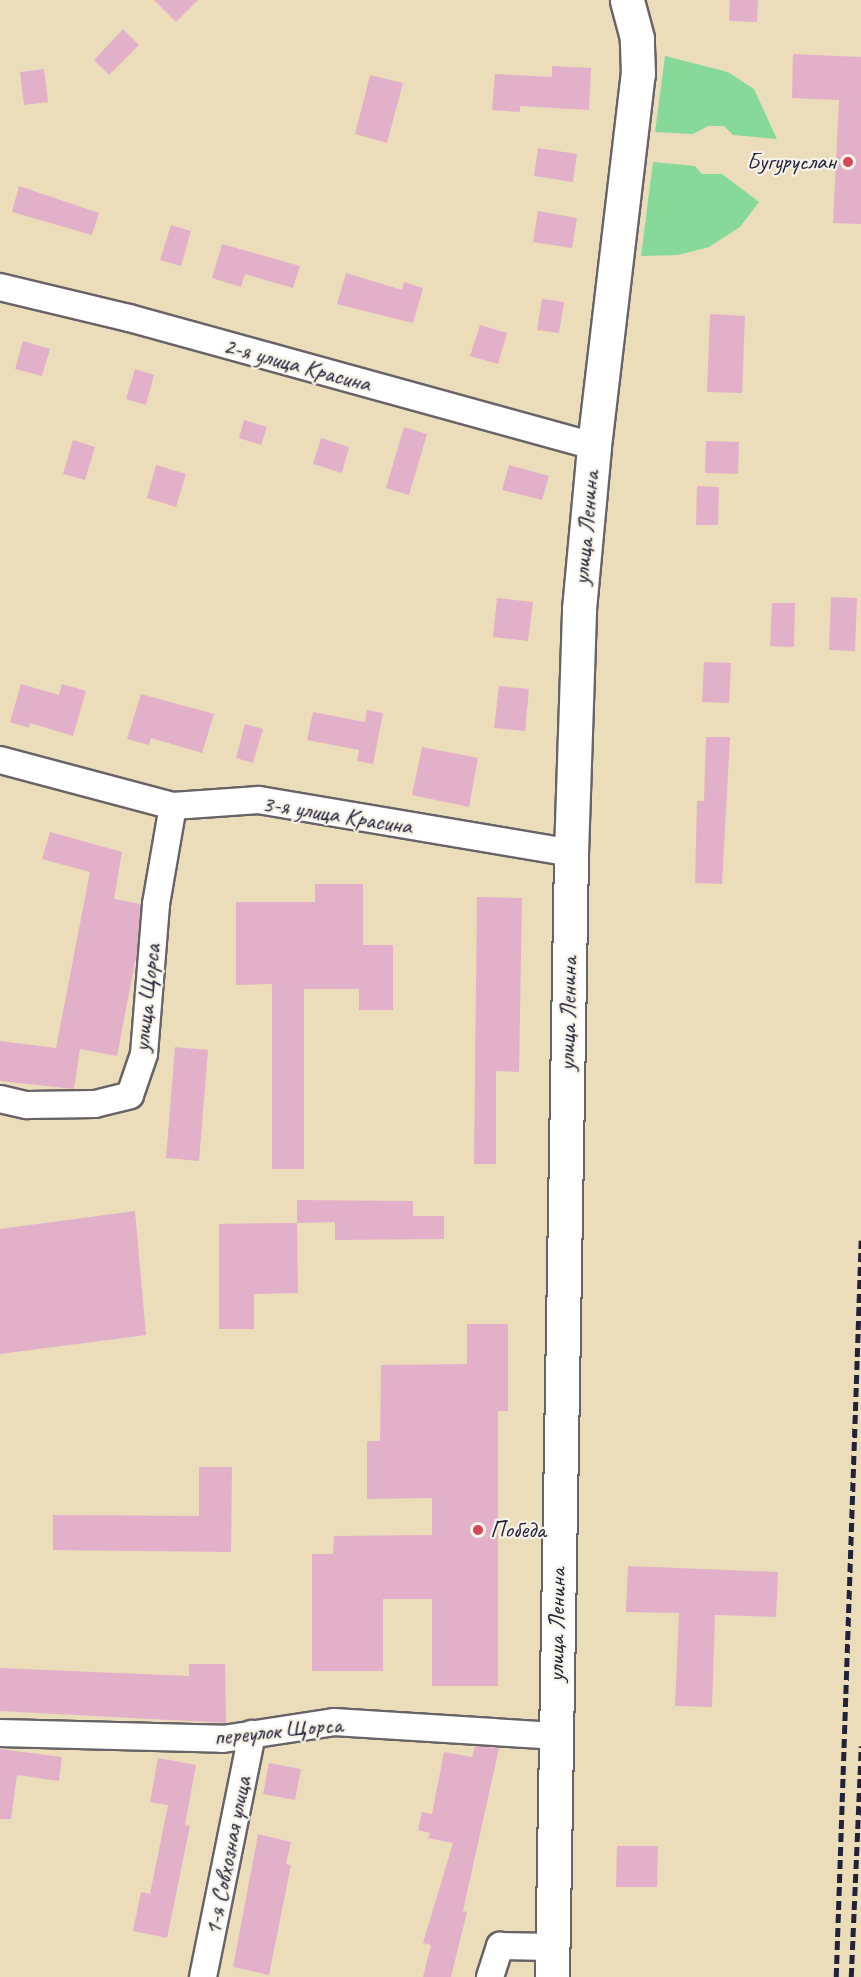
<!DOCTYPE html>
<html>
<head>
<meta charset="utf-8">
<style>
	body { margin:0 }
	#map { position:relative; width:861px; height:1977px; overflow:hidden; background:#ebddba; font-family:Caveat,sans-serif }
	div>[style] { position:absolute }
	.green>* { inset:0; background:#87d999 }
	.building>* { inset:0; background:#e2b1c9 }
	.roads { filter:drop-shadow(2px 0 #686367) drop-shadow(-2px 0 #686367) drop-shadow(0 2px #686367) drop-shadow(0 -2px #686367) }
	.minor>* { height:26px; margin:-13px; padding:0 13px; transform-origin:13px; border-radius:13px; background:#fff }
	.primary>* { height:33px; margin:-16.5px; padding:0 16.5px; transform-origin:16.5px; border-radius:16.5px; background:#fff }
	.rail>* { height:4.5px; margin-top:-2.25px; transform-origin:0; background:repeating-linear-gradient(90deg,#22223b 0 9px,transparent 0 13.5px) }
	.dots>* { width:16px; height:16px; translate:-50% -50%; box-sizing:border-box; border:3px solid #f7f3e8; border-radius:50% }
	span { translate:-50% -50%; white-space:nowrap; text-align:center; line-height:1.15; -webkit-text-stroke:4.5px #f7f3e8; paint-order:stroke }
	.poi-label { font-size:24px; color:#22223b }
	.right { translate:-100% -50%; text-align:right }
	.left { translate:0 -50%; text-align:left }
	.street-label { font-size:24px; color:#22223b }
</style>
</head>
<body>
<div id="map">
	<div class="green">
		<i style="clip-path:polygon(665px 56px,728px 72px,754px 89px,777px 139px,733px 135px,724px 126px,708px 126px,693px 134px,655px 132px)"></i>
		<i style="clip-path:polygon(653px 162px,695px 166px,702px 174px,722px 174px,759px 202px,740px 227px,709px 247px,678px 255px,641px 256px)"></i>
	</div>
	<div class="building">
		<i style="clip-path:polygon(154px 0,198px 0,176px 22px)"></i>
		<i style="clip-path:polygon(730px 0,758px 0,757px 22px,729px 21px)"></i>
		<i style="clip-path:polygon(123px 29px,139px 45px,109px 75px,94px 60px)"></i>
		<i style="clip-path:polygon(793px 54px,861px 57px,861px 224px,833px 223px,839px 100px,792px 98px)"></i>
		<i style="clip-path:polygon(552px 66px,591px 68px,589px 110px,520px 106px,520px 112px,492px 110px,495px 74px,552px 77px)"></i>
		<i style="clip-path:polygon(44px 69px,48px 102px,24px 105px,20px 72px)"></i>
		<i style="clip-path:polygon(370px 75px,403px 83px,387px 143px,355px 134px)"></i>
		<i style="clip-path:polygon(538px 148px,577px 154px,573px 182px,534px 176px)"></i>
		<i style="clip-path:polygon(19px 186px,99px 213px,92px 235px,12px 212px)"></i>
		<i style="clip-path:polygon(538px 211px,577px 218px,572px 248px,533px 242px)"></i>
		<i style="clip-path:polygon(171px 225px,191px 231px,181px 266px,160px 260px)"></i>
		<i style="clip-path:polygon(222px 244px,300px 266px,293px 288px,245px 274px,241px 287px,212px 278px)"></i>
		<i style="clip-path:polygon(346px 273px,402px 290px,404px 282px,423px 288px,413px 323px,337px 304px)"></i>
		<i style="clip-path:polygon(542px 299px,564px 302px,559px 333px,537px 330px)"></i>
		<i style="clip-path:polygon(710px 314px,745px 316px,742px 393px,707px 392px)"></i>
		<i style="clip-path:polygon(480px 325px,507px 333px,498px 364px,470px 356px)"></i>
		<i style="clip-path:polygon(23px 341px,50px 349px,42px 376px,15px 369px)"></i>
		<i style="clip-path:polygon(135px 369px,154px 375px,146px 405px,126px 399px)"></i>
		<i style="clip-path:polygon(244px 420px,267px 427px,261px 445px,239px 438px)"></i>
		<i style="clip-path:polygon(404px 427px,427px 434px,409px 495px,386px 488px)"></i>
		<i style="clip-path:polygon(321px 438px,349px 447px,342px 473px,313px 464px)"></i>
		<i style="clip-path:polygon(73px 440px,95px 447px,85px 480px,63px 474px)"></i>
		<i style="clip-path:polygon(706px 441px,739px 442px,738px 474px,705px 473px)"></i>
		<i style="clip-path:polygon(156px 465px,186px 474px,176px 507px,147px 498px)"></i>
		<i style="clip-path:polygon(509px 465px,549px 476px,542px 500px,502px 490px)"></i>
		<i style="clip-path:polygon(697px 486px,719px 487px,718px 525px,696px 525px)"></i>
		<i style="clip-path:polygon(831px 597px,857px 598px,855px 651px,829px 650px)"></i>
		<i style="clip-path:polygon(497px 598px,533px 602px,528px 641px,493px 637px)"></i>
		<i style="clip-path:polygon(772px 603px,795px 603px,794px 647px,770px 646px)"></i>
		<i style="clip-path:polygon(704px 662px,731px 663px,729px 703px,702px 702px)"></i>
		<i style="clip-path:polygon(21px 684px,59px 695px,62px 684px,86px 691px,73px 736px,30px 723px,29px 728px,10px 722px)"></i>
		<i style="clip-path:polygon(499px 686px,529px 689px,525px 731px,494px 728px)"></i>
		<i style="clip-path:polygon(141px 694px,214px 714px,202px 753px,151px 738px,149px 745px,127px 739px)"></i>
		<i style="clip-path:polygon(367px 710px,383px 713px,373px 764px,357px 761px,359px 750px,307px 740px,313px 712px,365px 722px)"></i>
		<i style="clip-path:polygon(245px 724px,263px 729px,253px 763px,236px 758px)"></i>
		<i style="clip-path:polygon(706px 737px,730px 737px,722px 884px,695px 883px,697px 801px,704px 801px)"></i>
		<i style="clip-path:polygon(422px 747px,478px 758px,469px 807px,412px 795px)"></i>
		<i style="clip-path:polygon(50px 832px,122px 852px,114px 899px,141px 904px,137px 952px,117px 1056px,80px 1049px,74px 1089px,0 1081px,0 1041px,56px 1048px,90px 872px,42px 859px)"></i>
		<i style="clip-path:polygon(315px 884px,363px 884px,363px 945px,393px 945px,393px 1010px,359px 1010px,359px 989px,304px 989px,304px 1169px,272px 1169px,272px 984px,236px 985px,236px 902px,315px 902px)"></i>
		<i style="clip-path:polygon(477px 897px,522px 898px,519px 1072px,496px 1071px,496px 1164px,474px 1164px)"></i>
		<i style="clip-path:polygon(175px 1047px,208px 1050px,199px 1161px,166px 1158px)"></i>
		<i style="clip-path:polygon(297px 1200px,413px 1201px,413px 1216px,444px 1216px,444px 1239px,335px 1240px,335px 1222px,297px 1223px)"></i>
		<i style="clip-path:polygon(135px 1211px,146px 1335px,0 1354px,0 1229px)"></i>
		<i style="clip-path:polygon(275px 1223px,297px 1223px,298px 1293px,254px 1294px,254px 1329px,219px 1329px,219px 1224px)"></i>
		<i style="clip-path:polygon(467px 1324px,508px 1324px,508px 1411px,498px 1411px,498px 1686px,432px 1686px,432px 1599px,383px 1599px,383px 1671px,312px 1671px,312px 1554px,333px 1554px,334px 1536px,432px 1535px,432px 1498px,367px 1499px,367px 1441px,380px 1441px,381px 1365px,467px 1364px)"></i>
		<i style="clip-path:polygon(199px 1467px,232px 1467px,231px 1552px,53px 1550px,53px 1515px,199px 1516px)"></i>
		<i style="clip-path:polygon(628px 1566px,778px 1572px,776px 1617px,715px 1615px,712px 1707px,675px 1706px,679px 1613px,626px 1612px)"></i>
		<i style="clip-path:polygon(189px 1664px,225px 1664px,226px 1723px,0 1711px,0 1668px,189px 1676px)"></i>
		<i style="clip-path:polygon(475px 1746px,499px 1748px,463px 1911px,467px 1912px,451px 1977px,423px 1977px,431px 1945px,423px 1943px,453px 1843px,428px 1838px,430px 1833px,418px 1830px,422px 1812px,432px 1814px,444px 1752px,472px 1757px)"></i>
		<i style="clip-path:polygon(0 1749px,62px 1757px,59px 1781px,17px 1775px,11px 1819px,0 1819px)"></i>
		<i style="clip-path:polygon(158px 1758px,196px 1765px,185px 1825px,190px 1826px,167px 1938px,133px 1931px,141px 1892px,150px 1894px,168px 1805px,150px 1802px)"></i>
		<i style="clip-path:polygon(269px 1763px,301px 1769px,295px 1800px,263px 1794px)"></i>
		<i style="clip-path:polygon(258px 1834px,291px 1842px,286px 1864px,291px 1865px,269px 1975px,233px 1967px)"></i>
		<i style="clip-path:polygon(617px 1846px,658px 1846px,657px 1887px,616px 1887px)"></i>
	</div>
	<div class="roads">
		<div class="minor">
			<i style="left:0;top:287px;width:133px;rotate:13.5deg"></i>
			<i style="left:129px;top:318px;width:482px;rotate:15.4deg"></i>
			<i style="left:0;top:760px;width:179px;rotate:14.9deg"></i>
			<i style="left:173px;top:806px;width:86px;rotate:-4deg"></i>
			<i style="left:259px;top:800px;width:316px;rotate:9.6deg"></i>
			<i style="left:0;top:1099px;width:28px;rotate:13deg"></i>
			<i style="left:27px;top:1105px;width:68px;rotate:-0.8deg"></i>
			<i style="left:95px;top:1104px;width:36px;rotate:-14deg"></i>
			<i style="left:130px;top:1095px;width:43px;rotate:-71.1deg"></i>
			<i style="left:144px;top:1054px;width:150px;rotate:-85.4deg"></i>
			<i style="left:156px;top:904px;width:99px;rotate:-80.2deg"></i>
			<i style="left:0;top:1733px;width:223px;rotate:1.5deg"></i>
			<i style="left:223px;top:1739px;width:112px;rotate:-8.7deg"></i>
			<i style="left:334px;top:1722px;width:221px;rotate:3.6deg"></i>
			<i style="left:203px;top:1977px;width:248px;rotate:-78.6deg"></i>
			<i style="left:490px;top:1977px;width:33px;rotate:-72deg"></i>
			<i style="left:500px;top:1946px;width:52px;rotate:1.1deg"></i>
		</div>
		<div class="primary">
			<i style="left:552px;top:1977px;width:1124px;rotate:-89.03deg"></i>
			<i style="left:571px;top:853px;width:244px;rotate:-88.1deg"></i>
			<i style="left:579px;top:609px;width:164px;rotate:-84.7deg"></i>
			<i style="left:594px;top:446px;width:375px;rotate:-83.3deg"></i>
			<i style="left:638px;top:74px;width:36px;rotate:-92deg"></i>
			<i style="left:637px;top:38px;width:39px;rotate:-105deg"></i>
		</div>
	</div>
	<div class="rail">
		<i style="left:836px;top:1977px;width:737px;rotate:-88.06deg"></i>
		<i style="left:851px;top:1977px;width:231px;rotate:-87.5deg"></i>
	</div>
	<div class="dots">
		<i style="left:848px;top:162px;background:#d1495b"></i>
		<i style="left:478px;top:1530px;background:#d1495b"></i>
	</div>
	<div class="poi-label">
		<span class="right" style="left:836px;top:162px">Бугуруслан</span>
		<span class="left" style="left:490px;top:1530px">Победа</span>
	</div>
	<div class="street-label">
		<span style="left:297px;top:365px;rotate:15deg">2-я улица Красина</span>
		<span style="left:586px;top:528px;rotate:-85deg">улица Ленина</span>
		<span style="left:337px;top:815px;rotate:9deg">3-я улица Красина</span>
		<span style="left:147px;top:998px;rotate:-84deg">улица Щорса</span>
		<span style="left:568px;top:1014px;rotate:-89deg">улица Ленина</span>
		<span style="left:557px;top:1625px;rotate:-89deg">улица Ленина</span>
		<span style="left:278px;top:1731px;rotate:-6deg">переулок Щорса</span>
		<span style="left:228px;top:1856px;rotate:-79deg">1-я Совхозная улица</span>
	</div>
</div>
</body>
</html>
